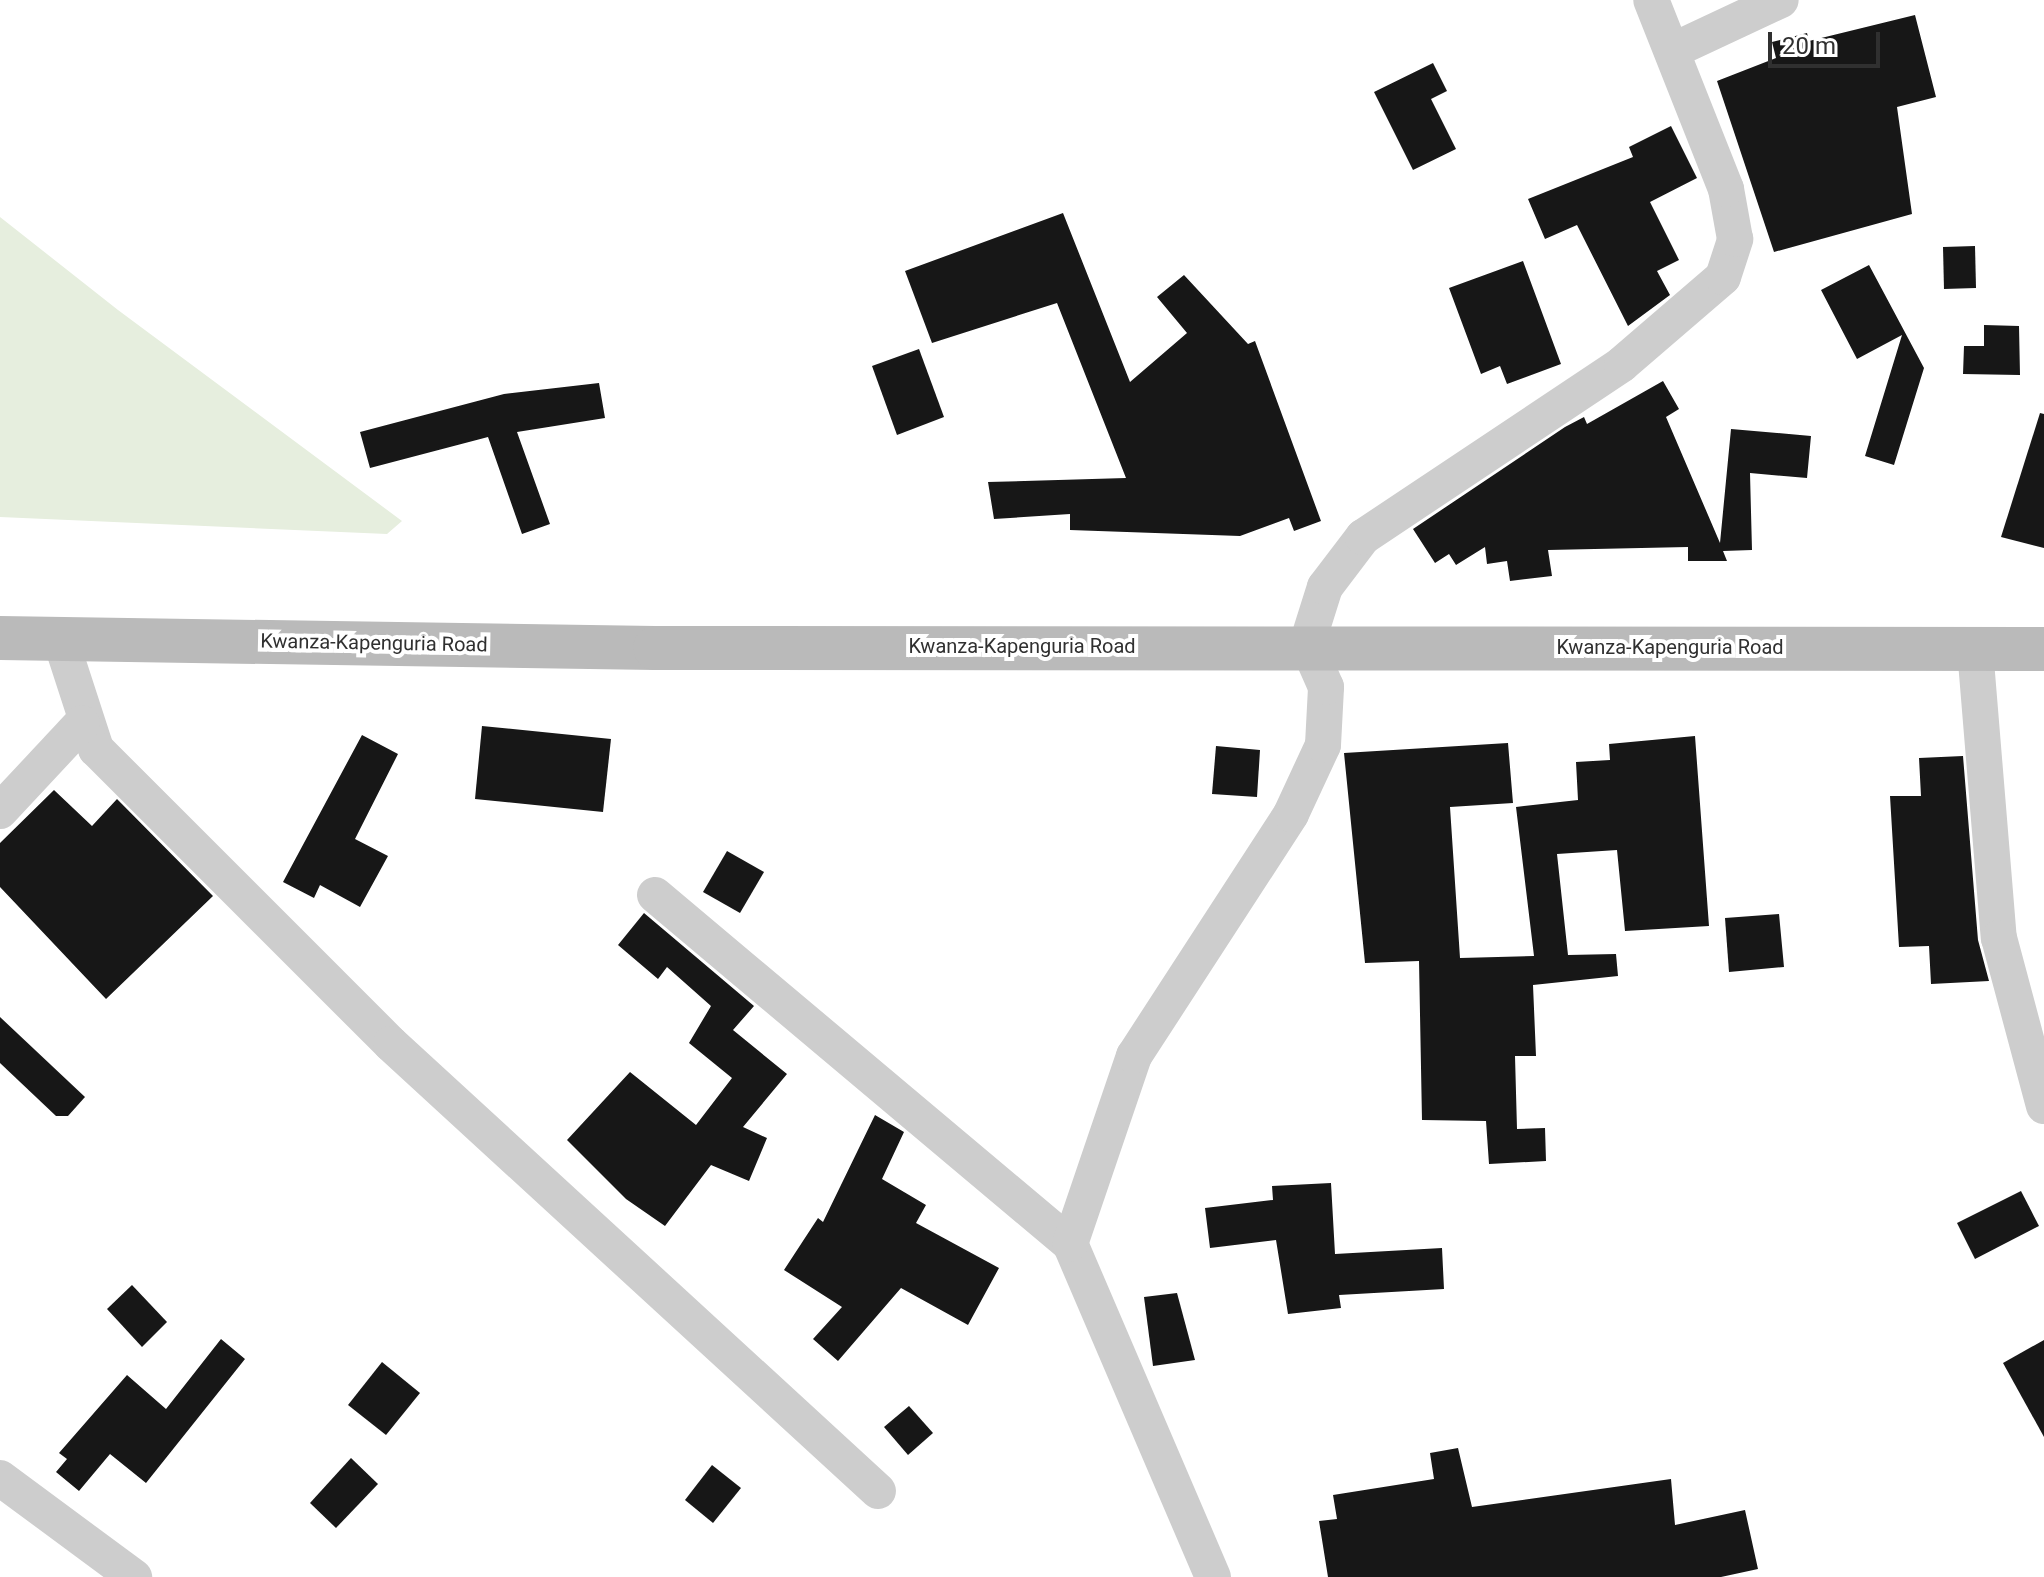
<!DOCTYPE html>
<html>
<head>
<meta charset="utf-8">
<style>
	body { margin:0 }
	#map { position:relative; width:2044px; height:1577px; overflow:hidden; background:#fff; font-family:Roboto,sans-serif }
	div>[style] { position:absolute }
	.green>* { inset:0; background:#e6eede }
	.building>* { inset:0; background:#171717 }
	.street>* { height:36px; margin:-18px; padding:0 18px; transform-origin:18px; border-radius:18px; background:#cdcdcd }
	.secondary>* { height:44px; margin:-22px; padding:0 22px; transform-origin:22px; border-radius:22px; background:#bababa }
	span { translate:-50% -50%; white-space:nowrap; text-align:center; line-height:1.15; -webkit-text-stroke:8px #fff; paint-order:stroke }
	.street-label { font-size:20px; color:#303030 }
	.scale { position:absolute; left:1768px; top:32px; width:112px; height:36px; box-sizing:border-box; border:4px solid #303030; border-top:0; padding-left:10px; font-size:24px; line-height:28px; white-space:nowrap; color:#303030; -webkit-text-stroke:6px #fff; paint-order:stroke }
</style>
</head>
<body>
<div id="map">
	<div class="green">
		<i style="clip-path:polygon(0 217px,118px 310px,402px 521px,387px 534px,0 517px)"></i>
	</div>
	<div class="building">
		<i style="clip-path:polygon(1915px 15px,1936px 97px,1897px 107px,1912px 214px,1774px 252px,1717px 81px,1776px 58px,1772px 42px,1807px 33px,1809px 41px)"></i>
		<i style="clip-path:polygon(1433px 63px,1447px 91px,1431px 99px,1456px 149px,1413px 170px,1374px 92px)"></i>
		<i style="clip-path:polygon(1671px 126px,1697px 178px,1650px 202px,1679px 260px,1657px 271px,1670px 295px,1628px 326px,1577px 225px,1545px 239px,1528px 199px,1633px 157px,1629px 147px)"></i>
		<i style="clip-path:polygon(1063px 213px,1130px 382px,1187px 333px,1157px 297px,1184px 275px,1248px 344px,1255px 341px,1321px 521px,1294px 531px,1289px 518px,1240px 536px,1070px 530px,1070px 514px,994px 519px,988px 482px,1126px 478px,1057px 303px,932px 343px,905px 271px)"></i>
		<i style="clip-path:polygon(1975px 246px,1976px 288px,1944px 289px,1943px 247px)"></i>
		<i style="clip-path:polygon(1523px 261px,1561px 364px,1507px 384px,1500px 366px,1481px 374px,1449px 288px)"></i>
		<i style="clip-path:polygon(1869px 265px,1924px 368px,1894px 465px,1865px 456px,1902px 335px,1857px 359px,1821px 290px)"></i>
		<i style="clip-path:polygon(1984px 325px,2019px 326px,2020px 375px,1963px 374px,1964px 346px,1984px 346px)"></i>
		<i style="clip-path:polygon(919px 349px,944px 417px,897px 435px,872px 366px)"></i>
		<i style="clip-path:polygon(1663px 381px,1679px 409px,1666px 417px,1720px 543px,1731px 429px,1811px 436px,1807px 478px,1750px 473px,1752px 550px,1723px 551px,1727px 561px,1688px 561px,1688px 547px,1548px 550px,1552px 576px,1510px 581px,1507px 561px,1487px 564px,1485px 547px,1456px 565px,1449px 554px,1435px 563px,1413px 529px,1565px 427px,1584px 417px,1587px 424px)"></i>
		<i style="clip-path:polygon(599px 383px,605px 418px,517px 432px,550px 524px,522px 534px,488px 437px,370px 468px,360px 432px,504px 394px)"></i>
		<i style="clip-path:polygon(2040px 413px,2044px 414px,2044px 548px,2001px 537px)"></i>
		<i style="clip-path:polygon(482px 726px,611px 739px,603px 812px,475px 799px)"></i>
		<i style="clip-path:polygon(362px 735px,398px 754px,355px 839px,388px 856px,360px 907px,320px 885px,314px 898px,283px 882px)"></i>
		<i style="clip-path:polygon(1695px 736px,1709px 926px,1625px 931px,1617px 850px,1557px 854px,1568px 955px,1616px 954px,1618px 976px,1533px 985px,1536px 1056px,1515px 1056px,1517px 1129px,1545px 1128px,1546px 1161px,1489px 1164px,1486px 1121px,1422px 1120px,1419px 961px,1365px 963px,1344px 753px,1508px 743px,1513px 803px,1450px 807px,1460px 958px,1534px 956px,1516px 807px,1578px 800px,1576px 762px,1610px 760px,1609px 744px)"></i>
		<i style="clip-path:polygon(1216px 746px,1260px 750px,1257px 797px,1212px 794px)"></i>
		<i style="clip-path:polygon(1963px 756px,1978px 940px,1989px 981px,1931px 984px,1929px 946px,1899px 947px,1890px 796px,1921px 796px,1919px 758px)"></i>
		<i style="clip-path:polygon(54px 790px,92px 826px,117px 799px,213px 896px,106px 999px,0 887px,0 843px)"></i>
		<i style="clip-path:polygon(727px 851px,764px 872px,740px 913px,703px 892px)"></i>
		<i style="clip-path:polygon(644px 913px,754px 1006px,733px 1030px,787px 1074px,743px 1127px,767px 1138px,749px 1181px,711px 1165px,665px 1226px,626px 1199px,567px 1140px,630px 1072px,696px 1125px,732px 1078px,689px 1043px,711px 1006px,667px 967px,658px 979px,618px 945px)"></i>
		<i style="clip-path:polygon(1779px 914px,1784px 967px,1729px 972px,1725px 918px)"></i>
		<i style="clip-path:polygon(0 1017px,85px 1097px,68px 1116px,56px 1116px,0 1063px)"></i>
		<i style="clip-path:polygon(875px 1115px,904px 1132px,882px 1179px,926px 1205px,916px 1223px,999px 1268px,968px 1325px,901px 1288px,838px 1361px,813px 1339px,842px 1307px,784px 1270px,818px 1218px,823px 1222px)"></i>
		<i style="clip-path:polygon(1331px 1183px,1335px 1254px,1442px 1248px,1444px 1289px,1339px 1295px,1341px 1308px,1288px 1314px,1276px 1240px,1210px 1248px,1205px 1208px,1273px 1200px,1272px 1186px)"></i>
		<i style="clip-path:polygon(2021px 1191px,2039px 1226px,1975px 1259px,1957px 1223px)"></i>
		<i style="clip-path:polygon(132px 1285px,167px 1322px,142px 1347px,107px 1309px)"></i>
		<i style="clip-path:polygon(1177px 1293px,1195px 1360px,1153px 1366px,1144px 1297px)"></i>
		<i style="clip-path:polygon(221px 1339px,245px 1359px,146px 1483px,110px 1454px,79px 1491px,56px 1472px,67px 1459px,59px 1453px,127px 1375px,166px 1409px)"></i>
		<i style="clip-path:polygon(2044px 1340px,2044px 1437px,2003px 1363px)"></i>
		<i style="clip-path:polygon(382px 1362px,420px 1393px,386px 1435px,348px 1405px)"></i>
		<i style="clip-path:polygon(909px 1406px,933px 1433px,908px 1455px,884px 1427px)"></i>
		<i style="clip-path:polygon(1458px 1448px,1472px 1507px,1671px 1479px,1675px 1525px,1745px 1510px,1758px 1569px,1721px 1577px,1328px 1577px,1319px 1521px,1337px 1519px,1333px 1495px,1434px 1479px,1430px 1453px)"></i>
		<i style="clip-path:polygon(351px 1458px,378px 1484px,336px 1528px,310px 1503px)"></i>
		<i style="clip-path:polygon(712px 1465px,741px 1488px,713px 1523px,685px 1500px)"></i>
	</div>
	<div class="street">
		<i style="left:1672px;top:51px;width:120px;rotate:-25.1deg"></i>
		<i style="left:60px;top:638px;width:117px;rotate:72deg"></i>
		<i style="left:96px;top:749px;width:417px;rotate:45deg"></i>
		<i style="left:391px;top:1044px;width:661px;rotate:42.55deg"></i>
		<i style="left:1975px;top:649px;width:290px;rotate:85.3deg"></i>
		<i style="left:1999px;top:938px;width:174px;rotate:75deg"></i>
		<i style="left:0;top:811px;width:120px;rotate:-47deg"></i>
		<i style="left:655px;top:895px;width:542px;rotate:40.06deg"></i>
		<i style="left:0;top:1478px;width:167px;rotate:36.5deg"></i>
		<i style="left:1213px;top:1577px;width:362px;rotate:-113.2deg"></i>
		<i style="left:1070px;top:1244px;width:199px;rotate:-71.2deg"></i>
		<i style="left:1134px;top:1056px;width:288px;rotate:-57deg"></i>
		<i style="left:1291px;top:814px;width:76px;rotate:-65.1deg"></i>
		<i style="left:1323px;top:745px;width:58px;rotate:-87deg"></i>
		<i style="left:1326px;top:687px;width:47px;rotate:-113.8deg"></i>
		<i style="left:1307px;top:644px;width:60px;rotate:-72.5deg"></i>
		<i style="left:1325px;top:587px;width:63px;rotate:-52.8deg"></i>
		<i style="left:1363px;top:537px;width:311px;rotate:-33.7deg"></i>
		<i style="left:1622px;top:364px;width:133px;rotate:-40.7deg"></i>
		<i style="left:1723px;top:277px;width:40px;rotate:-72deg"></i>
		<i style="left:1735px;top:239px;width:51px;rotate:-100.2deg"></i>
		<i style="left:1726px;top:189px;width:203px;rotate:-111.6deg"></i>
	</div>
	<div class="secondary">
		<i style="left:0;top:638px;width:655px;rotate:0.87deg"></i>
		<i style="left:655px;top:648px;width:1389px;rotate:0.04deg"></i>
	</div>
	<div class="street-label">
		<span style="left:374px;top:643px;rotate:1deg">Kwanza-Kapenguria Road</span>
		<span style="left:1022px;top:646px">Kwanza-Kapenguria Road</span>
		<span style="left:1670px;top:647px">Kwanza-Kapenguria Road</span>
	</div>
	<div class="scale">20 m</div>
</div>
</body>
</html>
